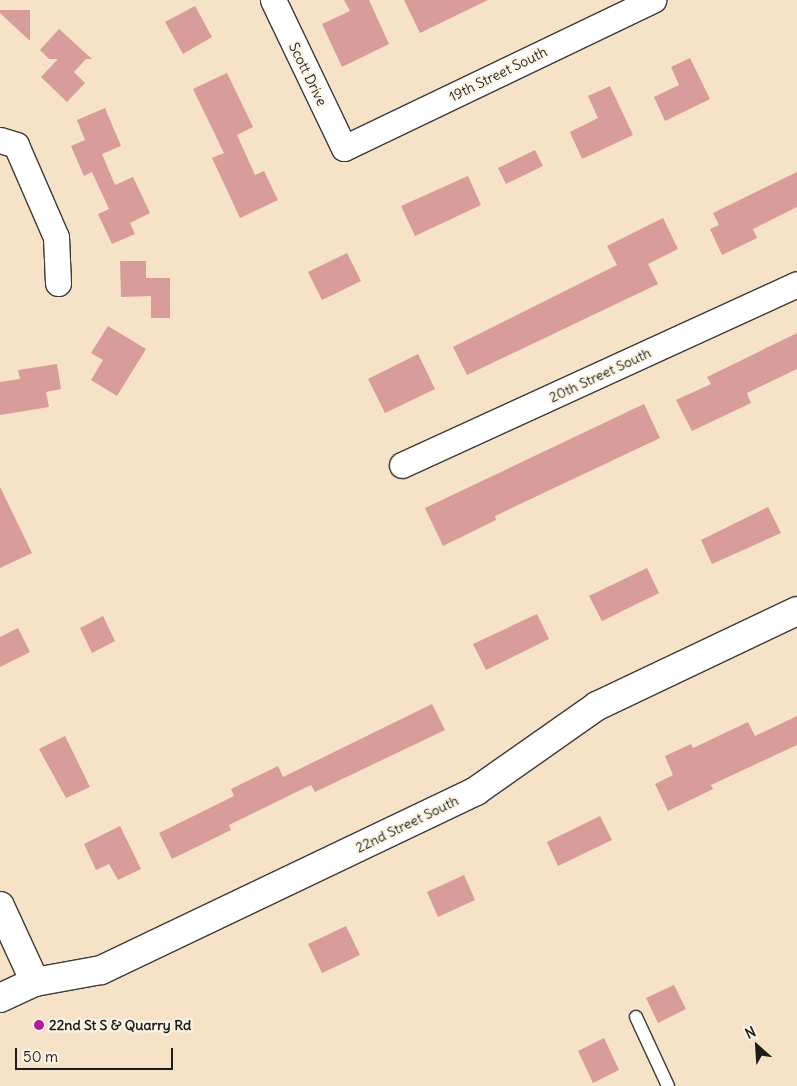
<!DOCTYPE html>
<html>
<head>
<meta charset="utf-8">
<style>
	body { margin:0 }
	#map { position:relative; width:797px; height:1086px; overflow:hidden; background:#f6e2c6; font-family:Delius,sans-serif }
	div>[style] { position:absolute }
	.building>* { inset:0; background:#d89d9b }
	.roads { filter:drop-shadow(1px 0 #3d3a36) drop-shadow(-1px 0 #3d3a36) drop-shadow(0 1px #3d3a36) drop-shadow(0 -1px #3d3a36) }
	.service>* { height:12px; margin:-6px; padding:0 6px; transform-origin:6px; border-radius:6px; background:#fff }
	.minor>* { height:25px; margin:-12.5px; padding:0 12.5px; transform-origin:12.5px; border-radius:12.5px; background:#fff }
	.tertiary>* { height:28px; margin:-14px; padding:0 14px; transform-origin:14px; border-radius:14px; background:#fff }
	.dots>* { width:14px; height:14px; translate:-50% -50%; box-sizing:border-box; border:2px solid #fcf5e5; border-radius:50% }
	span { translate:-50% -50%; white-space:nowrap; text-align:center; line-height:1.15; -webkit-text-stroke:4.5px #fcf5e5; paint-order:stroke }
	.street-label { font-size:14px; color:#1c1c1c }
	.poi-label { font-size:14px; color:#1c1c1c; font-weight:700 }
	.left { translate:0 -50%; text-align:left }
	.north { position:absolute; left:732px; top:1021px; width:50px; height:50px; -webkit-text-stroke:4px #fcf5e5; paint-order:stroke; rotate:334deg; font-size:14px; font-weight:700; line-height:20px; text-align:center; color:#1c1c1c }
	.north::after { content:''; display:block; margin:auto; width:18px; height:22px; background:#1c1c1c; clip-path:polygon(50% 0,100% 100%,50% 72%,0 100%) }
	.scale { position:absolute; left:15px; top:1048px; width:158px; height:22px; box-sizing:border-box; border:2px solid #1c1c1c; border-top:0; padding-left:6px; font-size:15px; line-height:18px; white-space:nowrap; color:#1c1c1c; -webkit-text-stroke:4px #fcf5e5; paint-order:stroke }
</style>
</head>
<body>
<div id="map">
	<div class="building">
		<i style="clip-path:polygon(344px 0,369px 0,389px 44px,342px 67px,322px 24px,350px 11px)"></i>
		<i style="clip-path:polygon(404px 0,488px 0,420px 33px)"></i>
		<i style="clip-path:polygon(195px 6px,212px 37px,183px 54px,165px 22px)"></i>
		<i style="clip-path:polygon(0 10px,30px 10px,30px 41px,0 13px)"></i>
		<i style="clip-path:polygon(59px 29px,92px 59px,86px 59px,74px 72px,85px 83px,67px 102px,41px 77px,58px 59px,49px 59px,40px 50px)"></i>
		<i style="clip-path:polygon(690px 58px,710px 99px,665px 121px,654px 97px,679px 85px,671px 67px)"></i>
		<i style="clip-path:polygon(227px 73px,253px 127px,237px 135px,255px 175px,264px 171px,278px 200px,240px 218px,212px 158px,224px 153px,193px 89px)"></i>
		<i style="clip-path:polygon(610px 86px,633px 135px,582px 159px,570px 132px,598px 118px,588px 96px)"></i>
		<i style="clip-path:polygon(105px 108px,121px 146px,102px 154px,115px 185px,133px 177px,150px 213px,130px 223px,135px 234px,112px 244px,98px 214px,109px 209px,92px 172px,84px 176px,71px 146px,85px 140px,77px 120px)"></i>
		<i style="clip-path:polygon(535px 150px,543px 166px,506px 184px,498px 168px)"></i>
		<i style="clip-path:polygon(797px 172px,797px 207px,753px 229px,757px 238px,722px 255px,710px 229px,719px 225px,713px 213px)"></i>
		<i style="clip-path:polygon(468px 176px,481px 205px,415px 236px,401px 206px)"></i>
		<i style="clip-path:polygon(663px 218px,678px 249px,648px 264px,658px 284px,467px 375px,453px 347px,617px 265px,607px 246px)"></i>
		<i style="clip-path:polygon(347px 253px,361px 281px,322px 300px,308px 272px)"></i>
		<i style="clip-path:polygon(120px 261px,146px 261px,146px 278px,170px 278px,170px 318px,151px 318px,151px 296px,121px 297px)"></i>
		<i style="clip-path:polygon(108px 326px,146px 349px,117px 396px,91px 380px,103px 360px,91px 353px)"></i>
		<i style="clip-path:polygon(797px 333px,797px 369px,747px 393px,751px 403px,692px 431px,676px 400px,711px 384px,707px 377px)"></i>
		<i style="clip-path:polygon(418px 354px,435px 389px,385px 413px,368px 379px)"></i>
		<i style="clip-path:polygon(57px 364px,61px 389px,46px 392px,49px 407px,0 415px,0 382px,20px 379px,18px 370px)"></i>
		<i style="clip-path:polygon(644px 404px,660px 438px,495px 516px,496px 520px,443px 546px,425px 508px)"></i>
		<i style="clip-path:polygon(0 487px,32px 553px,0 568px)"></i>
		<i style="clip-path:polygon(768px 507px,781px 533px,712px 564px,701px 540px)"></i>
		<i style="clip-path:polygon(647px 568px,659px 593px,602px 621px,589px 596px)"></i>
		<i style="clip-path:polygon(537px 614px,549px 639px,486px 670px,473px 644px)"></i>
		<i style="clip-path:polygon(103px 616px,115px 641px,92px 653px,80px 628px)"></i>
		<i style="clip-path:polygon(18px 628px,30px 652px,0 667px,0 637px)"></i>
		<i style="clip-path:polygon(432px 704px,445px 730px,315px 792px,311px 785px,229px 825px,231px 830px,172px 859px,159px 833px,234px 796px,231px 789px,278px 766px,283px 777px)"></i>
		<i style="clip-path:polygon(797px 716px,797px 745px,711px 785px,713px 789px,668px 811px,655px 784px,673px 775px,665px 756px,691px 744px,693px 748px,748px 722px,755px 736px)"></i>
		<i style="clip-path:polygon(65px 736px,90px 787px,66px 798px,39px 749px)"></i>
		<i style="clip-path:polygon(600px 816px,612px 840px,558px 866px,547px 842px)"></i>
		<i style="clip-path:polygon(120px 826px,141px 869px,118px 880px,109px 864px,96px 870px,84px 844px)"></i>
		<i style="clip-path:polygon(464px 875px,475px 900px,438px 917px,427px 892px)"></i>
		<i style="clip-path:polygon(346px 926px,360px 955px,322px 973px,308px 944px)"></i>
		<i style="clip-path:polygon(674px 985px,686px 1009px,658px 1023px,646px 998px)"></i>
		<i style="clip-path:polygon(604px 1038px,619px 1070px,593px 1083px,578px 1051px)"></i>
	</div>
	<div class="roads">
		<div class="service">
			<i style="left:636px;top:1017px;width:76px;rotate:65.1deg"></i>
		</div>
		<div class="minor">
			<i style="left:273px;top:0;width:164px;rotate:64.4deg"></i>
			<i style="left:344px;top:148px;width:343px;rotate:-25.6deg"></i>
			<i style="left:0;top:140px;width:17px;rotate:17deg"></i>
			<i style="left:16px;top:145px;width:100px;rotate:66.5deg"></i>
			<i style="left:56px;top:237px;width:46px;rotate:87.5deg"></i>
			<i style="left:402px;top:465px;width:434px;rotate:-24.6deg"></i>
		</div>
		<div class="tertiary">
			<i style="left:0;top:906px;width:84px;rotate:65.3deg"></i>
			<i style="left:0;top:998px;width:38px;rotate:-25deg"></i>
			<i style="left:35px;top:982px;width:67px;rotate:-10.3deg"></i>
			<i style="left:101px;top:970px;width:416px;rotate:-25.5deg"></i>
			<i style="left:476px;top:791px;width:148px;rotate:-35.1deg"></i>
			<i style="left:597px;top:706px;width:221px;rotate:-25.4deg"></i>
		</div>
	</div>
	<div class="dots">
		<i style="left:39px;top:1025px;background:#b5179e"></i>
	</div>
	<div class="street-label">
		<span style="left:308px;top:74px;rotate:64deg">Scott Drive</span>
		<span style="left:498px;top:74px;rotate:-26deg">19th Street South</span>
		<span style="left:600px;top:375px;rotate:-25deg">20th Street South</span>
		<span style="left:407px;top:824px;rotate:-26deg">22nd Street South</span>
	</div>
	<div class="poi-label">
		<span class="left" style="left:49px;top:1025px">22nd St S &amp; Quarry Rd</span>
	</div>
	<div class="north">N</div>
	<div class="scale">50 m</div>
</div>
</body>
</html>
